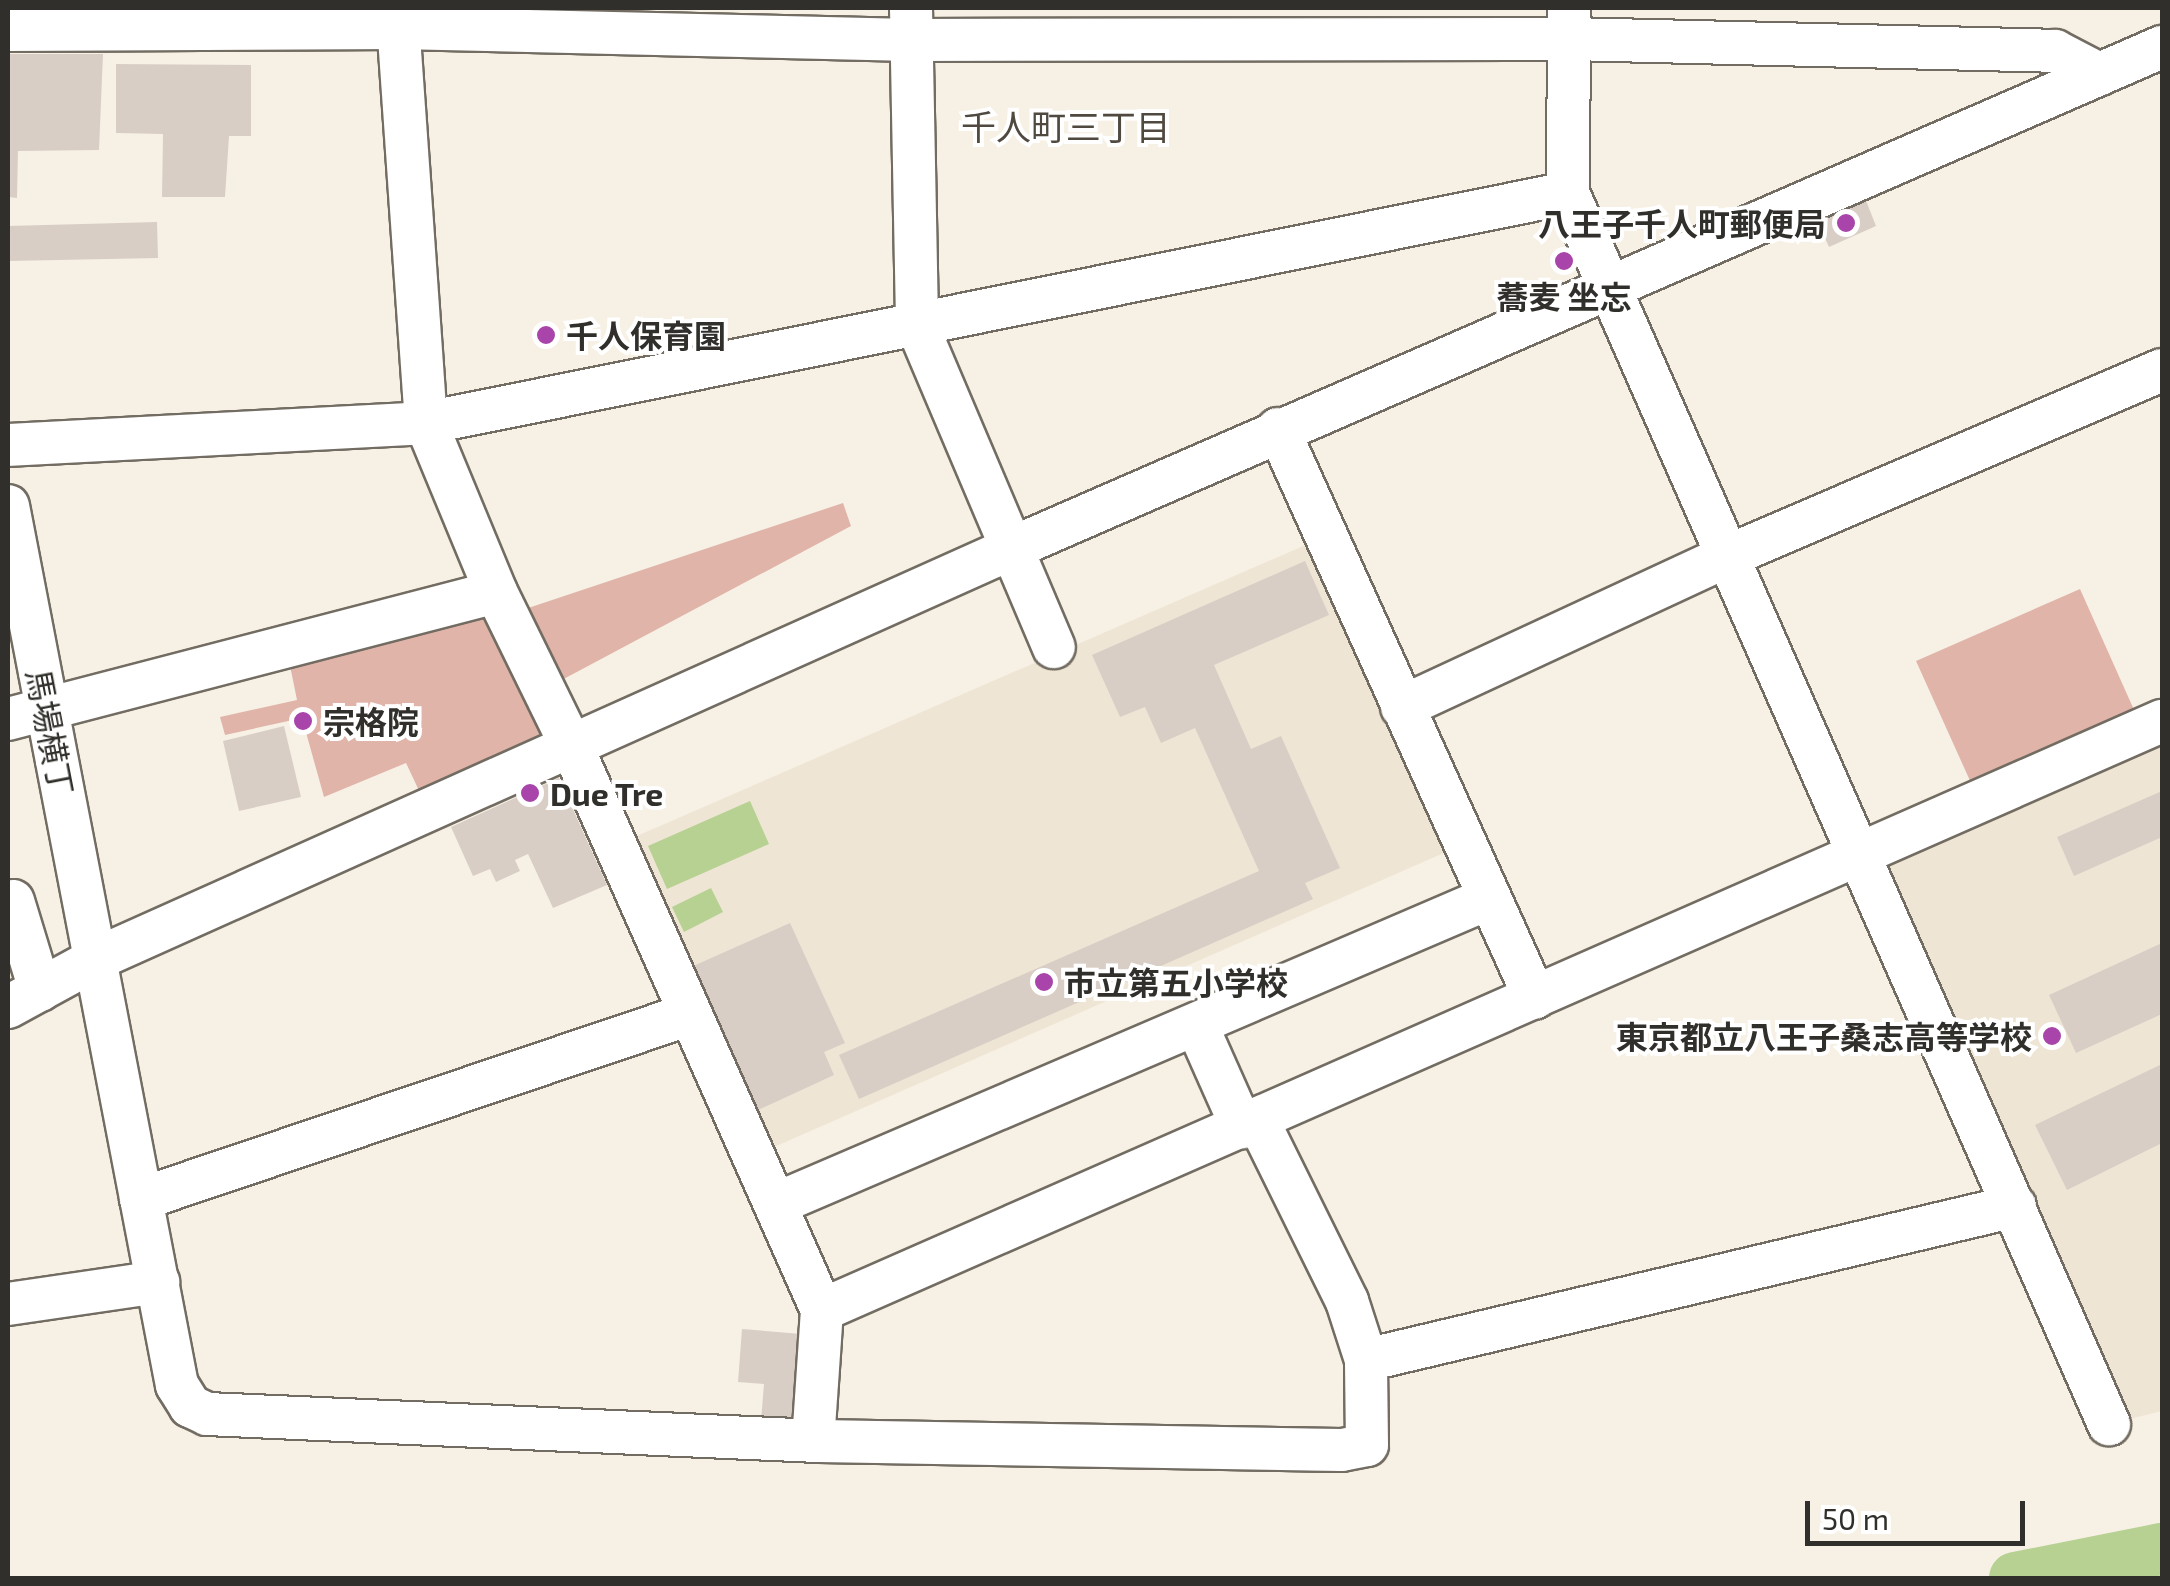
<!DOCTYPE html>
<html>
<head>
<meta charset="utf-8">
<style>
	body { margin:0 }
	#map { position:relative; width:2170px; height:1586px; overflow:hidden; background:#f7f1e5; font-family:"Exo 2","Noto Sans JP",sans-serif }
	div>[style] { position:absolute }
	.built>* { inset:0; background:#efe5d4 }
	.green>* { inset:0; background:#e1b4a9 }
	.water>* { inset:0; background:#b6d192 }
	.river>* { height:52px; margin:-26px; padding:0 26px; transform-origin:26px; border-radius:26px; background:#b6d192 }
	.building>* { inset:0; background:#d9cec6 }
	.roads { filter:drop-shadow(2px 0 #726c62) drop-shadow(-2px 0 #726c62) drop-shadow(0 2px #726c62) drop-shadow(0 -2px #726c62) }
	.minor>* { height:42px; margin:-21px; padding:0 21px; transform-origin:21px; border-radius:21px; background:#fff }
	.dots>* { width:28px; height:28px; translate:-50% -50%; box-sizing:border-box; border:5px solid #fff; border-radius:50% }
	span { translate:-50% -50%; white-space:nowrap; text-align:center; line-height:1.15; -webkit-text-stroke:8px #fff; paint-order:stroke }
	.poi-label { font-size:32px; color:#312f2b; font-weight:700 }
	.right { translate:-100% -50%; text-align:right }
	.left { translate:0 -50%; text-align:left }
	.street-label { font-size:32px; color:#312f2b }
	.neighbourhood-label { font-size:35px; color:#4f4940 }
	.frame { position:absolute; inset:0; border:10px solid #312f2b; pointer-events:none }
	.scale { position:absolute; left:1805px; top:1501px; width:220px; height:45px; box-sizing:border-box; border:5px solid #312f2b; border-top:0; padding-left:12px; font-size:30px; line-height:35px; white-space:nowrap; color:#312f2b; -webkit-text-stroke:8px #fff; paint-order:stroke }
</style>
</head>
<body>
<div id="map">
	<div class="built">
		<i style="clip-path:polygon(1317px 540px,1446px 852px,765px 1151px,623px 842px)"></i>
		<i style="clip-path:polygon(2162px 737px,2162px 1411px,2109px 1424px,1867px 866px)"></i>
	</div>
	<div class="green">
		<i style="clip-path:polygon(843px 503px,851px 526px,543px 690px,565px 733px,422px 797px,406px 763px,324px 797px,302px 718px,225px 735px,220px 717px,297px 700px,286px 646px,496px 592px,507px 615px)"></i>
		<i style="clip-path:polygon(2080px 589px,2139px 721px,1976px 794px,1916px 661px)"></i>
	</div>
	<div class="water">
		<i style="clip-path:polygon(750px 801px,769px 844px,667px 889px,648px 846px)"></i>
		<i style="clip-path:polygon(711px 888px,723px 912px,684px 932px,672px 907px)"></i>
	</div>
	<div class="river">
		<i style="left:2015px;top:1578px;width:150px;rotate:-11.2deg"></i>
	</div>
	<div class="building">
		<i style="clip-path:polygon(8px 54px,103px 54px,99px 150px,18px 151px,17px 198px,8px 197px)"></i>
		<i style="clip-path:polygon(116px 64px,251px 65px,251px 136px,229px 136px,225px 197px,162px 197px,163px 134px,116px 133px)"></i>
		<i style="clip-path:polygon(1865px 198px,1876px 226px,1829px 247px,1817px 220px)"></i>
		<i style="clip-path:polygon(157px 222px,158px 258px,8px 261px,8px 226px)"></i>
		<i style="clip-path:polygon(1305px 561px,1329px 615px,1214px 665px,1251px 749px,1281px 736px,1340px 868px,1305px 883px,1313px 899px,859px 1099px,839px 1055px,1259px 871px,1195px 728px,1161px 743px,1145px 707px,1120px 717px,1092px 655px)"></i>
		<i style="clip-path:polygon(284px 726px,301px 797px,239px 811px,223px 741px)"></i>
		<i style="clip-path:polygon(559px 778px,607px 885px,553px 908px,528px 854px,515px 860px,520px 871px,496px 882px,490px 869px,473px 876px,451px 827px)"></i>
		<i style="clip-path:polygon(2162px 791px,2162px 837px,2074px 876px,2057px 837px)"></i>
		<i style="clip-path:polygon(790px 923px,845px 1043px,824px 1052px,834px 1075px,756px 1111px,691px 967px)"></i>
		<i style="clip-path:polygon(2162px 943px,2162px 1014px,2076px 1053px,2049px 995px)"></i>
		<i style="clip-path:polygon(2162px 1064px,2162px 1143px,2067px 1190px,2035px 1125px)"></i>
		<i style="clip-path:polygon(742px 1329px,801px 1334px,794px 1423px,761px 1421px,764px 1384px,738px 1382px)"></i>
	</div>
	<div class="roads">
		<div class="minor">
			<i style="left:397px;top:8px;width:416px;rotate:86deg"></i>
			<i style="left:426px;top:423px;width:183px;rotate:67.5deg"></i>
			<i style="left:496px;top:592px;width:173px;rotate:63.9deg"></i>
			<i style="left:572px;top:747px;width:616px;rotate:66.06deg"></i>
			<i style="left:822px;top:1310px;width:131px;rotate:93.9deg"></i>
			<i style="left:911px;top:8px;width:317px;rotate:88.9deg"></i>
			<i style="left:917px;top:325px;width:350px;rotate:67deg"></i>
			<i style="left:1569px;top:8px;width:185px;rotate:90.3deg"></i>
			<i style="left:1568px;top:193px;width:1345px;rotate:66.28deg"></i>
			<i style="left:8px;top:30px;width:390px;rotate:-0.3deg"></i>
			<i style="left:398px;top:28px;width:513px;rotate:1.34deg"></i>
			<i style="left:911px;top:40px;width:659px;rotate:-0.09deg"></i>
			<i style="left:1570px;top:39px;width:485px;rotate:1.4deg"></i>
			<i style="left:2055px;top:51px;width:50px;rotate:27.6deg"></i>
			<i style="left:1278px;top:429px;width:624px;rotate:65.69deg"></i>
			<i style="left:8px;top:445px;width:419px;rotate:-3deg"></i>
			<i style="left:426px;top:423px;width:1165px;rotate:-11.39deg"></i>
			<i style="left:8px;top:506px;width:895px;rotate:79.12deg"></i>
			<i style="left:177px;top:1385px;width:25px;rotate:58deg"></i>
			<i style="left:190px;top:1406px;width:19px;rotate:25deg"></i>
			<i style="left:207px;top:1414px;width:613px;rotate:2.53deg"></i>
			<i style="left:819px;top:1441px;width:523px;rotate:0.99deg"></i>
			<i style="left:1342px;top:1450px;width:25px;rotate:-11deg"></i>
			<i style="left:1367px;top:1445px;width:85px;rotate:-90.7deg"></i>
			<i style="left:1402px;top:707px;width:359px;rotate:-24.9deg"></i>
			<i style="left:1728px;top:556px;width:472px;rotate:-23.2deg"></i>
			<i style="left:8px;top:719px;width:504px;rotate:-14.59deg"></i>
			<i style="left:13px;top:901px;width:93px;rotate:73.1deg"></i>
			<i style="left:8px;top:1007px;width:102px;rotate:-28.6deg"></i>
			<i style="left:98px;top:958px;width:1000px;rotate:-24.15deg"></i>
			<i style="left:1010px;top:549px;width:1257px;rotate:-23.55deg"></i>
			<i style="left:1197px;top:1026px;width:111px;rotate:66deg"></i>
			<i style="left:1259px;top:1123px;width:199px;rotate:63.7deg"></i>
			<i style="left:1347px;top:1301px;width:62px;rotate:72.1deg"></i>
			<i style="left:1366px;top:1360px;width:667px;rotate:-13.35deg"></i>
			<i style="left:141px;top:1199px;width:576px;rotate:-18.62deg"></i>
			<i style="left:778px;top:1203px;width:771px;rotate:-23.21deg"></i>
			<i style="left:8px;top:1304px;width:152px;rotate:-8.3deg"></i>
			<i style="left:822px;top:1310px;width:1464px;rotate:-23.73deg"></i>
		</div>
	</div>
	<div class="dots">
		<i style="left:1846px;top:223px;background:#a844aa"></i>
		<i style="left:1564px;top:261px;background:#a844aa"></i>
		<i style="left:546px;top:335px;background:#a844aa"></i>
		<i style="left:303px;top:721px;background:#a844aa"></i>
		<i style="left:530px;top:793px;background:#a844aa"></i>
		<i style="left:1044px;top:982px;background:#a844aa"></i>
		<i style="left:2052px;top:1036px;background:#a844aa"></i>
	</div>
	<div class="poi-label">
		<span class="right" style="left:1826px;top:223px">八王子千人町郵便局</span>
		<span style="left:1564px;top:296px">蕎麦 坐忘</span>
		<span class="left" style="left:566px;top:335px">千人保育園</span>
		<span class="left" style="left:323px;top:721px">宗格院</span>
		<span class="left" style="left:550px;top:793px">Due Tre</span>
		<span class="left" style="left:1064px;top:982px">市立第五小学校</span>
		<span class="right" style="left:2032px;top:1036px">東京都立八王子桑志高等学校</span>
	</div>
	<div class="street-label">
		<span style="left:51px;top:732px;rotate:79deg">馬場横丁</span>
	</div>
	<div class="neighbourhood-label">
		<span style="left:1066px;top:126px">千人町三丁目</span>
	</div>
	<div class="frame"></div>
	<div class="scale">50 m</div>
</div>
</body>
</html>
